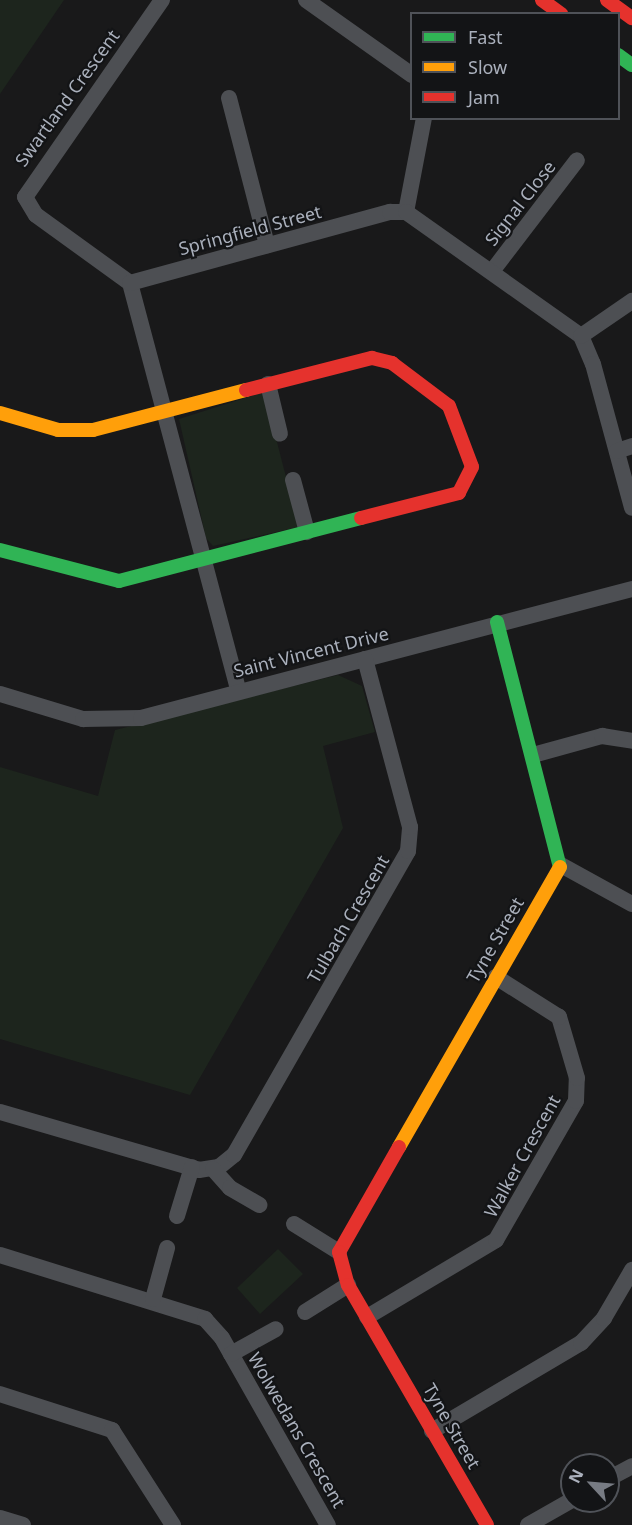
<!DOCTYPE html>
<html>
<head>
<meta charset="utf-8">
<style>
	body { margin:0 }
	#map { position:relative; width:632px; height:1525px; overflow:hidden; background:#19191a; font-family:"Noto Sans",sans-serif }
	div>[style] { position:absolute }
	.green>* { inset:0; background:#1d251d }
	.street>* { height:16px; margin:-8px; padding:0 8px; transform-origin:8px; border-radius:8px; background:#4d4f53 }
	.fast>* { height:14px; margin:-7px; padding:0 7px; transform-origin:7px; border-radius:7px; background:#30b455 }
	.slow>* { height:14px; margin:-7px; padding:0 7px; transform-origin:7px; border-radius:7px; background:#ff9f0a }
	.jam>* { height:14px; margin:-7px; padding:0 7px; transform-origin:7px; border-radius:7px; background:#e5322d }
	span { translate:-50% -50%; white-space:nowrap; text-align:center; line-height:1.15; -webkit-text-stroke:4.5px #131416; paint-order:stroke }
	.street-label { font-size:18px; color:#aab0bc }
	.legend { position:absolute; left:410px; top:12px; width:210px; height:108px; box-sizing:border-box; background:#131416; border:2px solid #4f5258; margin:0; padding:8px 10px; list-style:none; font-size:18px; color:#aab0bc }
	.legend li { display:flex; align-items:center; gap:12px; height:30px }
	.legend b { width:30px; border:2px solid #4f5258 }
	.north { position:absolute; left:560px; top:1453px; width:60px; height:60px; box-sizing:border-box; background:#131416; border:2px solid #4f5258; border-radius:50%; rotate:296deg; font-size:16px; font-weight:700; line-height:24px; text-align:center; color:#aab0bc }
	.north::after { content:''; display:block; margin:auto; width:21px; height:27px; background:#777b83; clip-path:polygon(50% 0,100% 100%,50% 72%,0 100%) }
</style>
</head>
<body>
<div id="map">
	<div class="green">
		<i style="clip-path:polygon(0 0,64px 0,0 94px)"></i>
		<i style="clip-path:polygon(264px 392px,299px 527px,213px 546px,206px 538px,179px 419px)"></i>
		<i style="clip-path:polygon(338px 675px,362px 686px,375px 732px,323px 746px,343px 828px,190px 1095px,0 1039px,0 767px,98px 796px,115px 730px)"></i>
		<i style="clip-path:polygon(278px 1249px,303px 1274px,260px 1314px,237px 1288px)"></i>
	</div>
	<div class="street">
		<i style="left:162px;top:0;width:240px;rotate:124.8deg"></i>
		<i style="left:25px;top:197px;width:21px;rotate:59deg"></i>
		<i style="left:36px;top:215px;width:116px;rotate:35.9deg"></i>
		<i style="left:130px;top:283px;width:421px;rotate:75.1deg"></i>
		<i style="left:306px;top:0;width:130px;rotate:35.3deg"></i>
		<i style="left:229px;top:98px;width:152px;rotate:75.5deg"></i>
		<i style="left:406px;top:212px;width:96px;rotate:-79.2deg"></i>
		<i style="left:493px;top:270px;width:138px;rotate:-52.6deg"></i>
		<i style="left:130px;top:283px;width:270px;rotate:-15.3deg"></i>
		<i style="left:390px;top:212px;width:16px"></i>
		<i style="left:406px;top:212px;width:214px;rotate:35.3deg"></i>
		<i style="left:581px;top:336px;width:30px;rotate:67deg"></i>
		<i style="left:593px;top:364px;width:149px;rotate:74.8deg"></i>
		<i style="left:581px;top:336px;width:62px;rotate:-34.5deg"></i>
		<i style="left:268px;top:384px;width:51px;rotate:76.5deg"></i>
		<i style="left:617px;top:451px;width:16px;rotate:-18deg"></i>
		<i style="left:293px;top:480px;width:54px;rotate:74.9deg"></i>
		<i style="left:0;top:694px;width:87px;rotate:16.8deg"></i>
		<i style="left:83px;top:719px;width:58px;rotate:-1deg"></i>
		<i style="left:141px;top:718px;width:508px;rotate:-14.72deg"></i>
		<i style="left:533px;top:755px;width:72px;rotate:-15.4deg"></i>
		<i style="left:602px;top:736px;width:30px;rotate:9deg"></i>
		<i style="left:561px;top:865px;width:81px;rotate:28.8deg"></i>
		<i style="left:0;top:1112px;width:207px;rotate:16.2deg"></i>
		<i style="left:199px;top:1170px;width:20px;rotate:-9deg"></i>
		<i style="left:219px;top:1167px;width:19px;rotate:-39deg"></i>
		<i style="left:234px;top:1155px;width:350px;rotate:-60.2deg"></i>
		<i style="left:408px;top:851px;width:24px;rotate:-85deg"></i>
		<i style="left:410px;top:827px;width:174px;rotate:-105deg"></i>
		<i style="left:213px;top:1169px;width:25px;rotate:48deg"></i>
		<i style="left:230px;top:1188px;width:34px;rotate:30deg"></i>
		<i style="left:177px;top:1216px;width:51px;rotate:-73deg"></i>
		<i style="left:294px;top:1224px;width:53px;rotate:31.9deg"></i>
		<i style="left:0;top:1255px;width:215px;rotate:17.3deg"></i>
		<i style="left:205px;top:1319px;width:25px;rotate:48deg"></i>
		<i style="left:222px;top:1338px;width:215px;rotate:60.5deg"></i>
		<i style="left:153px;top:1299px;width:53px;rotate:-74.6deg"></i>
		<i style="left:305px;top:1312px;width:51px;rotate:-32.1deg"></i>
		<i style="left:367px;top:1317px;width:150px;rotate:-30.8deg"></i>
		<i style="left:496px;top:1240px;width:160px;rotate:-60.1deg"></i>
		<i style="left:576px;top:1101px;width:23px;rotate:-88deg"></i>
		<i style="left:577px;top:1078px;width:64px;rotate:-106.4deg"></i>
		<i style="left:559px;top:1017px;width:75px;rotate:-147.6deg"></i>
		<i style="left:231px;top:1354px;width:51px;rotate:-29.1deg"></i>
		<i style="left:0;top:1394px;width:118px;rotate:17.8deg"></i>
		<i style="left:112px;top:1430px;width:113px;rotate:57.3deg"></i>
		<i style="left:432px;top:1431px;width:173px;rotate:-30.6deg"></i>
		<i style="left:581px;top:1343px;width:34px;rotate:-47deg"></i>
		<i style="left:604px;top:1318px;width:56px;rotate:-59.7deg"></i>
		<i style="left:608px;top:1479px;width:27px;rotate:-28deg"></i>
		<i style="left:0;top:1518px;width:24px;rotate:17deg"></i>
		<i style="left:528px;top:1525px;width:51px;rotate:-29.6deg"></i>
	</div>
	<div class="fast">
		<i style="left:618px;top:55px;width:17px;rotate:36deg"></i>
		<i style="left:0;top:550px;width:123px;rotate:14.6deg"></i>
		<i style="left:119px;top:581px;width:250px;rotate:-14.6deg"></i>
		<i style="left:497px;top:622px;width:253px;rotate:75.6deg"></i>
	</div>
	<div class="slow">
		<i style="left:0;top:413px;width:60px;rotate:16.3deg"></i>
		<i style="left:58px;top:430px;width:35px"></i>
		<i style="left:93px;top:430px;width:158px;rotate:-14.7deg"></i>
		<i style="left:399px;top:1147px;width:323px;rotate:-60.1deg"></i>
	</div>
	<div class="jam">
		<i style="left:542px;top:0;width:24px;rotate:36deg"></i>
		<i style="left:607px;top:0;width:31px;rotate:36deg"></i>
		<i style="left:246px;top:390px;width:130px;rotate:-14.3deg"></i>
		<i style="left:372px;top:358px;width:21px;rotate:14deg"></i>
		<i style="left:392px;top:363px;width:71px;rotate:37deg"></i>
		<i style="left:449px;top:406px;width:65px;rotate:69.3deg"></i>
		<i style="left:472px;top:467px;width:29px;rotate:117deg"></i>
		<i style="left:459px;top:493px;width:101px;rotate:165.7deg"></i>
		<i style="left:399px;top:1147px;width:121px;rotate:119.7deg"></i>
		<i style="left:339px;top:1252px;width:34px;rotate:75deg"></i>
		<i style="left:348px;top:1285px;width:277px;rotate:59.9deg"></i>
	</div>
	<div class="street-label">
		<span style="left:67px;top:98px;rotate:-54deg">Swartland Crescent</span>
		<span style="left:520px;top:203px;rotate:-52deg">Signal Close</span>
		<span style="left:250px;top:230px;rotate:-15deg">Springfield Street</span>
		<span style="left:311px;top:652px;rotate:-14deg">Saint Vincent Drive</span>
		<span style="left:348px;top:919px;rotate:-60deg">Tulbach Crescent</span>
		<span style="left:495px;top:940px;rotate:-60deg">Tyne Street</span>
		<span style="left:522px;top:1156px;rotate:-61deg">Walker Crescent</span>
		<span style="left:452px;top:1426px;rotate:60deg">Tyne Street</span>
		<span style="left:297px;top:1430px;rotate:60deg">Wolwedans Crescent</span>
	</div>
	<ul class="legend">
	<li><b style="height:8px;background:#30b455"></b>Fast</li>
	<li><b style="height:8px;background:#ff9f0a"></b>Slow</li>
	<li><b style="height:8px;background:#e5322d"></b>Jam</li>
	</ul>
	<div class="north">N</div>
</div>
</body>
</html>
